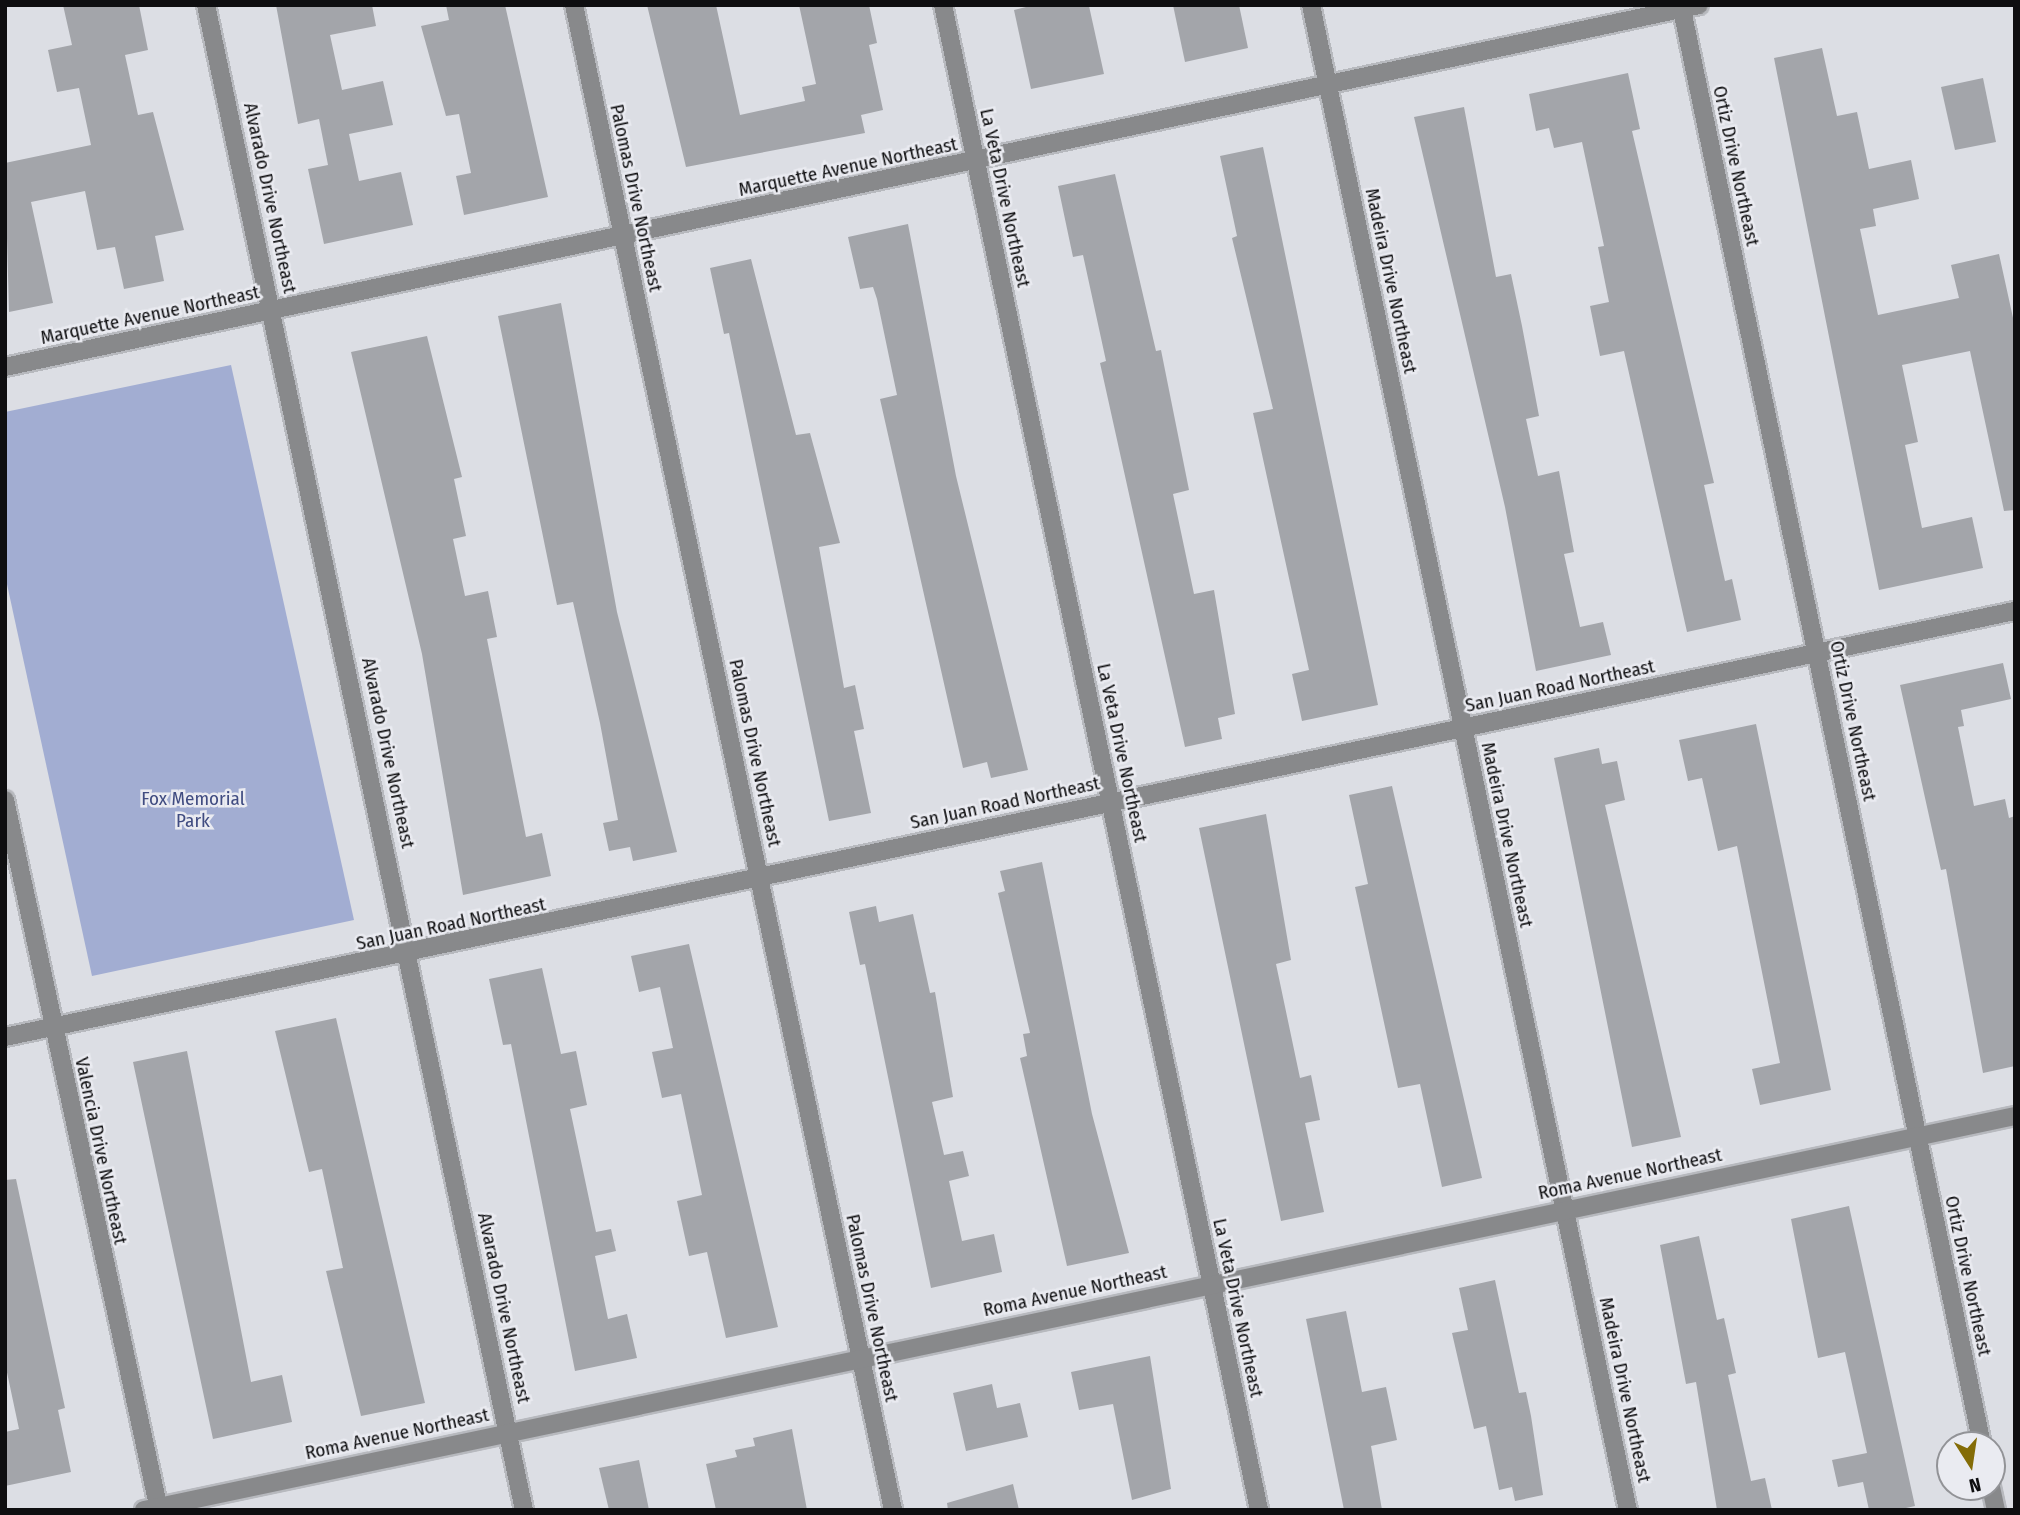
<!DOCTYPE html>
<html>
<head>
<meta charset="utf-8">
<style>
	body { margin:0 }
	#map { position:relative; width:2020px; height:1515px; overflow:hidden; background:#dcdee4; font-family:"Fira Sans Condensed",sans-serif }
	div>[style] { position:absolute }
	.green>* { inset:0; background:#a2add2 }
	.building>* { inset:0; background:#a3a5aa }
	.roads { filter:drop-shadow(2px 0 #b7b9be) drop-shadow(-2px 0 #b7b9be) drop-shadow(0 2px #b7b9be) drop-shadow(0 -2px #b7b9be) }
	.minor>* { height:18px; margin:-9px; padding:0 9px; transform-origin:9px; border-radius:9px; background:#88898b }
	span { translate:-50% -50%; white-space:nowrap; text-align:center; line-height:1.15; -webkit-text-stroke:5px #eaebf1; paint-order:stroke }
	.street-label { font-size:19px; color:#0e0e10 }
	.park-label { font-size:19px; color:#404c81 }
	.frame { position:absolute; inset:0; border:7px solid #0e0e10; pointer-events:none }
	.north { position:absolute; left:1936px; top:1431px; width:70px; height:70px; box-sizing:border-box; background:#eaebf1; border:2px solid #929397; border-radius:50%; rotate:168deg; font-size:19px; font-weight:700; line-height:28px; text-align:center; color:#0e0e10 }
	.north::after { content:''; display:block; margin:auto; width:24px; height:32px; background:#846c07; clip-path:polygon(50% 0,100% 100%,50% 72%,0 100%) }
</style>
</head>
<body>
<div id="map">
	<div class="green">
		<i style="clip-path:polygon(231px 365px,354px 920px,92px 976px,5px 575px,5px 412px)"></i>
	</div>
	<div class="building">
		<i style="clip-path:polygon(63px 5px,139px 5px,148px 50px,125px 55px,138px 115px,153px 112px,184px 230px,155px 236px,164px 281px,124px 289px,115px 247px,97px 250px,85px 191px,31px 202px,53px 303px,9px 312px,5px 163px,91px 145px,79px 88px,57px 92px,48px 50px,72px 45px)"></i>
		<i style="clip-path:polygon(276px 5px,372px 5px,376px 26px,330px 35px,342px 90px,383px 81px,393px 125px,349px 134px,359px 181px,401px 172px,413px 225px,324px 244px,308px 169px,328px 165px,319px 119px,298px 124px)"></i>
		<i style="clip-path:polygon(446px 5px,505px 5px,548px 197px,464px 215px,456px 176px,471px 173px,459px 114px,446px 116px,421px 26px,449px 20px)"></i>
		<i style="clip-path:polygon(647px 5px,716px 5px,740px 115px,805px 101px,802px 87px,816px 84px,799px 5px,869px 5px,877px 43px,869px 45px,883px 110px,861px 115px,865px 133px,686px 167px)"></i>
		<i style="clip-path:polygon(1034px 5px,1089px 6px,1104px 74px,1031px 89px,1014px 10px)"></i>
		<i style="clip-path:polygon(1173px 5px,1239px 5px,1248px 48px,1185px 62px)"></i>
		<i style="clip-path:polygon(1822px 48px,1837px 116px,1857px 112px,1869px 169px,1911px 160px,1919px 199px,1873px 209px,1876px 226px,1860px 229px,1878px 315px,1959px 298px,1951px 265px,1999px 254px,2015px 327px,2015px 510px,2004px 511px,1970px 351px,1902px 365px,1918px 442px,1905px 445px,1922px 528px,1972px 517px,1983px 568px,1879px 590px,1774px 58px)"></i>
		<i style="clip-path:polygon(1628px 73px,1640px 129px,1632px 131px,1714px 483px,1704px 485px,1725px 581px,1732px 579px,1741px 620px,1687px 632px,1624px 351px,1600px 356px,1590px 306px,1609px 302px,1598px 247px,1604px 246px,1582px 142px,1554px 148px,1549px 128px,1536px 131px,1529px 94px)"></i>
		<i style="clip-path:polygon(1983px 78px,1996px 142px,1955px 150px,1941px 87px)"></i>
		<i style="clip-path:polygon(1464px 107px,1496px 277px,1511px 274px,1522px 326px,1539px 416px,1526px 419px,1538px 476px,1559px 471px,1574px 552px,1564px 554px,1580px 627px,1603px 622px,1611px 655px,1536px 671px,1505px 507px,1414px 117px)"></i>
		<i style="clip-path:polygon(1263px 147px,1378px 705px,1302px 721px,1292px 674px,1309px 670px,1253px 413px,1273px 409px,1232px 238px,1237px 236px,1220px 156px)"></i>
		<i style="clip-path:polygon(1115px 174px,1156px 351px,1161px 350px,1189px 490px,1173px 494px,1194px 594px,1214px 590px,1235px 714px,1218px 718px,1222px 739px,1185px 747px,1100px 363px,1106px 361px,1083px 255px,1073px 257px,1058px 186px)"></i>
		<i style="clip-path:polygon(908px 224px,956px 476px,1028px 770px,991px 778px,987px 762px,963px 768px,880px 399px,897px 395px,877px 299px,873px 287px,860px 289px,848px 237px)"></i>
		<i style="clip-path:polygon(751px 259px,796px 435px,810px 433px,840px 543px,819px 547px,844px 688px,855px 685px,864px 729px,854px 731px,871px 813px,829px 821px,729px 333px,724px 334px,710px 268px)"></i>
		<i style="clip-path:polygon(561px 303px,617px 612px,677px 852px,633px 861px,630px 847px,609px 851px,603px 823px,618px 820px,600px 723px,573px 602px,557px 605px,498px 316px)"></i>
		<i style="clip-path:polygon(427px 336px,462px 477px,454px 479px,466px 536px,453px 539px,465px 596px,488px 591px,497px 637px,487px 639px,526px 837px,542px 833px,551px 876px,463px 895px,422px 654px,351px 352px)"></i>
		<i style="clip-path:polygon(2003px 663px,2011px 699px,1961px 710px,1964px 726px,1958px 727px,1974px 806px,2005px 799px,2009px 818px,2015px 816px,2015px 1066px,1983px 1073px,1946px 869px,1941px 870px,1900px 685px)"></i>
		<i style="clip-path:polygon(1756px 724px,1831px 1090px,1760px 1105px,1752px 1069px,1780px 1063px,1737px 846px,1718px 851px,1702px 778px,1688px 781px,1679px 740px)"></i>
		<i style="clip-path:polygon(1599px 748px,1602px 764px,1617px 761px,1625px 800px,1605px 805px,1681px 1137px,1632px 1147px,1554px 758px)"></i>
		<i style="clip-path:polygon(1392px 786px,1482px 1178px,1442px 1187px,1420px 1084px,1398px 1088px,1355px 887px,1368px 884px,1349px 795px)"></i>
		<i style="clip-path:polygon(1266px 814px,1291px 960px,1276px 964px,1300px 1078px,1311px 1075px,1320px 1120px,1305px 1123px,1324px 1212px,1281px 1221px,1199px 828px)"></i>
		<i style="clip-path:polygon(1042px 862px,1092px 1114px,1129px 1253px,1067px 1266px,1020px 1058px,1027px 1056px,1023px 1034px,1030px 1033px,998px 893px,1005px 891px,1000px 871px)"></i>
		<i style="clip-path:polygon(876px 906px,879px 922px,913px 914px,930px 993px,935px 992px,953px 1097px,932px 1102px,944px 1155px,963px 1151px,969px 1176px,949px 1181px,962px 1241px,994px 1234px,1002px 1272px,931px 1288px,865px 964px,860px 965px,849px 912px)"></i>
		<i style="clip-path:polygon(689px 944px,778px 1327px,726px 1338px,707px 1252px,689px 1256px,677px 1201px,702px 1195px,681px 1094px,662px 1098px,652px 1052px,673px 1048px,660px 987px,639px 992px,631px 956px)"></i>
		<i style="clip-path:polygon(542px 968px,561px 1054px,576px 1051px,587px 1105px,570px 1109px,596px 1232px,611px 1229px,616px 1251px,595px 1256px,608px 1319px,627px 1314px,637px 1358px,575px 1371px,511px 1044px,503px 1045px,489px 979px)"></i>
		<i style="clip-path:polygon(336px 1018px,425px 1403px,361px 1416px,326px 1271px,343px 1268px,322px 1169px,309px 1172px,275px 1031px)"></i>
		<i style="clip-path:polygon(187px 1051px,251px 1382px,282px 1375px,292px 1422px,213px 1439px,133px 1062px)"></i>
		<i style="clip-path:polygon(16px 1179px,65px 1408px,58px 1410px,71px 1472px,5px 1486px,5px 1432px,19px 1429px,5px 1363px,5px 1180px)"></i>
		<i style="clip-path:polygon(1849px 1206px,1915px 1506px,1897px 1510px,1869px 1510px,1863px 1482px,1838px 1487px,1832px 1460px,1867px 1453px,1845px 1352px,1818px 1358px,1791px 1219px)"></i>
		<i style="clip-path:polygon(1699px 1236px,1717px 1320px,1724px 1318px,1736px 1373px,1728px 1375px,1751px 1481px,1765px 1478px,1772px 1510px,1717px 1510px,1696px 1382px,1686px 1384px,1660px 1245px)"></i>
		<i style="clip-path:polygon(1495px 1280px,1519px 1393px,1526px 1392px,1531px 1416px,1543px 1495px,1515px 1501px,1512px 1487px,1499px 1490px,1486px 1426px,1474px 1429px,1452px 1333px,1468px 1330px,1459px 1288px)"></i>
		<i style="clip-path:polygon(1346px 1311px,1362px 1392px,1386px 1387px,1397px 1440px,1371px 1446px,1382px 1510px,1344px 1510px,1306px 1319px)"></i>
		<i style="clip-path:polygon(1150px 1356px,1171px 1489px,1132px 1500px,1113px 1404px,1079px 1410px,1071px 1372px)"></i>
		<i style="clip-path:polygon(992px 1384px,997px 1408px,1020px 1403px,1028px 1437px,966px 1451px,953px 1393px)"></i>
		<i style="clip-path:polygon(792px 1429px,807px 1510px,716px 1510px,706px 1464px,737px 1457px,735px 1450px,755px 1446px,753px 1438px)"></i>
		<i style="clip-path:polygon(639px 1460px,649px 1510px,609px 1510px,599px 1468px)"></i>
		<i style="clip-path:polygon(1013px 1484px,1019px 1510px,948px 1510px,947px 1503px)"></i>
	</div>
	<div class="roads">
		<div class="minor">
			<i style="left:206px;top:5px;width:1538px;rotate:78.07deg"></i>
			<i style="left:574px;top:5px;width:1538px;rotate:78.03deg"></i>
			<i style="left:943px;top:5px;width:1538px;rotate:78.14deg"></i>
			<i style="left:1311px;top:5px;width:1538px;rotate:78.11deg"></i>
			<i style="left:1681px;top:5px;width:1471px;rotate:78.19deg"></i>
			<i style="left:5px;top:367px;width:1732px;rotate:-12.06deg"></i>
			<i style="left:5px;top:800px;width:727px;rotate:77.76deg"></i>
			<i style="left:5px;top:1037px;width:2055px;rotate:-11.97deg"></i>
			<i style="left:1991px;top:1487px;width:24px;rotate:78deg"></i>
			<i style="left:144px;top:1510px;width:1912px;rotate:-11.89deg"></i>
		</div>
	</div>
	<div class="street-label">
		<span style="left:1736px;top:166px;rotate:78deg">Ortiz Drive Northeast</span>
		<span style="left:848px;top:167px;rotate:-12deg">Marquette Avenue Northeast</span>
		<span style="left:270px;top:198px;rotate:78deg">Alvarado Drive Northeast</span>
		<span style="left:636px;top:198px;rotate:78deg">Palomas Drive Northeast</span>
		<span style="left:1005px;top:198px;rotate:78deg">La Veta Drive Northeast</span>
		<span style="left:1391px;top:281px;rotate:78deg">Madeira Drive Northeast</span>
		<span style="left:150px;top:315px;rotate:-12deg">Marquette Avenue Northeast</span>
		<span style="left:1560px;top:686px;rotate:-12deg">San Juan Road Northeast</span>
		<span style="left:1853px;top:721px;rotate:78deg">Ortiz Drive Northeast</span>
		<span style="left:388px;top:753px;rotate:78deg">Alvarado Drive Northeast</span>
		<span style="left:755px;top:753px;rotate:78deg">Palomas Drive Northeast</span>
		<span style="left:1122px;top:753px;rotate:78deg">La Veta Drive Northeast</span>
		<span style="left:1005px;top:803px;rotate:-12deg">San Juan Road Northeast</span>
		<span style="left:1507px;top:835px;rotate:78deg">Madeira Drive Northeast</span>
		<span style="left:451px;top:924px;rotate:-12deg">San Juan Road Northeast</span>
		<span style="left:101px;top:1151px;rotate:78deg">Valencia Drive Northeast</span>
		<span style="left:1630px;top:1174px;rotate:-12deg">Roma Avenue Northeast</span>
		<span style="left:1968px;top:1276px;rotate:78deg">Ortiz Drive Northeast</span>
		<span style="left:1075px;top:1291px;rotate:-12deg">Roma Avenue Northeast</span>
		<span style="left:504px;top:1308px;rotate:78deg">Alvarado Drive Northeast</span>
		<span style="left:872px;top:1308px;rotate:78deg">Palomas Drive Northeast</span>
		<span style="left:1238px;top:1308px;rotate:78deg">La Veta Drive Northeast</span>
		<span style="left:1625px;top:1390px;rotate:78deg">Madeira Drive Northeast</span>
		<span style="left:397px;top:1434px;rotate:-12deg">Roma Avenue Northeast</span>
	</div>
	<div class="park-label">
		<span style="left:193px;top:810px">Fox Memorial<br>Park</span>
	</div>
	<div class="frame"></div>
	<div class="north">N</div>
</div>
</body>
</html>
